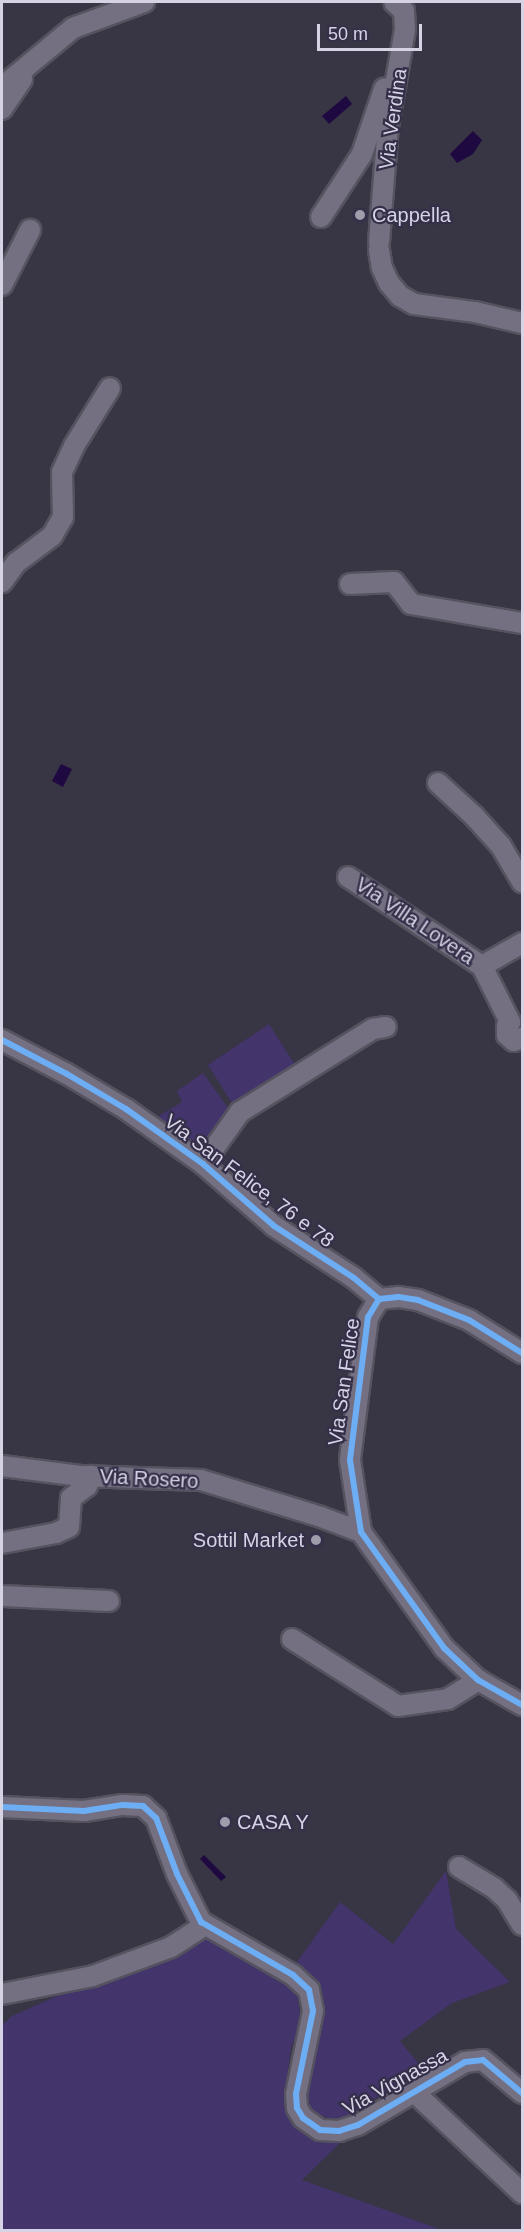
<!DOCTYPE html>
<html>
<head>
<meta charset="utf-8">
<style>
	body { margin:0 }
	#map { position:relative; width:524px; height:2232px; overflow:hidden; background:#383544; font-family:Arial,sans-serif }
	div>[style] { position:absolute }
	.green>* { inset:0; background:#43346c }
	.water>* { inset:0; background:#1f0941 }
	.roads { filter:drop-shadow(2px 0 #55535f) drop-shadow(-2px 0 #55535f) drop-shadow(0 2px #55535f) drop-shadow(0 -2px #55535f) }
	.minor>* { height:20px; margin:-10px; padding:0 10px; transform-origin:10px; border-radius:10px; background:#747082 }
	.cycleway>* { height:6px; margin:-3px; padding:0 3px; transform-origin:3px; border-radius:3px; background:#6dadf4 }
	.dots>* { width:16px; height:16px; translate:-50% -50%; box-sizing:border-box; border:3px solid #352f4a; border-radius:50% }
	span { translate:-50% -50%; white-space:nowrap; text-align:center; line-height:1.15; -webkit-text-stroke:4.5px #352f4a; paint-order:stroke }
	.street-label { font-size:20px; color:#d6d3e4 }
	.poi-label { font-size:20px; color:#d6d3e4 }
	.left { translate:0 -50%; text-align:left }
	.right { translate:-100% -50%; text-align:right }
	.frame { position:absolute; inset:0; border:3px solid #d6d3e4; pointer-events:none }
	.scale { position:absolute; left:317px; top:24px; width:105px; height:27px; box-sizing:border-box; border:3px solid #d6d3e4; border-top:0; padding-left:8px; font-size:18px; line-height:21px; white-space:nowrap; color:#d6d3e4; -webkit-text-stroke:4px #352f4a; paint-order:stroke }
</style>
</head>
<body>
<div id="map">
	<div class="green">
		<i style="clip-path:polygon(269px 1024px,295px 1065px,232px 1103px,208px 1065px)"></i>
		<i style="clip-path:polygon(203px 1073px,228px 1108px,201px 1153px,152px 1120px,182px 1102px,177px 1091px)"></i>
		<i style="clip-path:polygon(446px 1871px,456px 1929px,510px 1982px,452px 2003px,400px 2041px,423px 2069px,342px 2119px,328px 2118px,313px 2112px,307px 2097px,307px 2071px,319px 2011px,292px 1969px,340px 1902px,393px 1944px)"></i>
		<i style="clip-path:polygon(206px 1930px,285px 1979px,297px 1991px,301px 2022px,291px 2048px,287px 2078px,288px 2105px,346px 2137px,302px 2180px,442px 2230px,2px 2230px,2px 2025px,12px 2016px)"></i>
	</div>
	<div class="water">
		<i style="clip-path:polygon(346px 96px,352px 104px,329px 124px,322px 116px)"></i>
		<i style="clip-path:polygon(473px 131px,482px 140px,473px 154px,457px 163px,450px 154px)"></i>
		<i style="clip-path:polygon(61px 764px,72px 769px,63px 787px,52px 781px)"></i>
		<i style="clip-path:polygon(204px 1855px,226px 1877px,221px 1881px,200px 1859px)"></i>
	</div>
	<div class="roads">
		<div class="minor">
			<i style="left:2px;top:87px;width:92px;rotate:-39.7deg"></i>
			<i style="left:73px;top:28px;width:76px;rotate:-20.1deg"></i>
			<i style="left:2px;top:109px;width:36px;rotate:-56deg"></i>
			<i style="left:321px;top:217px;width:75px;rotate:-56.9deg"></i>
			<i style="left:362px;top:154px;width:69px;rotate:-71.3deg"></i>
			<i style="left:379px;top:242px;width:116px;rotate:-85.6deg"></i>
			<i style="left:388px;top:126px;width:97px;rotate:-80deg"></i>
			<i style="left:405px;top:30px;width:19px;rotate:-93deg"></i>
			<i style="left:404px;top:11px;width:13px;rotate:-138deg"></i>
			<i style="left:379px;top:250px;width:18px;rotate:81deg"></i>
			<i style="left:382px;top:268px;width:17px;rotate:65deg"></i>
			<i style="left:389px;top:283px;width:17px;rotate:50deg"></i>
			<i style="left:400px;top:296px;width:16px;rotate:30deg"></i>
			<i style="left:414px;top:304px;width:62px;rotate:7.5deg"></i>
			<i style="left:475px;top:312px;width:48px;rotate:13.2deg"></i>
			<i style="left:2px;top:285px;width:62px;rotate:-63deg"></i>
			<i style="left:2px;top:582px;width:24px;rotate:-54deg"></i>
			<i style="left:16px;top:563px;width:45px;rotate:-36.9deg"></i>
			<i style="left:52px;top:536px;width:22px;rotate:-60deg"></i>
			<i style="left:63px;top:517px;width:45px;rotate:-91.3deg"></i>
			<i style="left:62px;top:472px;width:29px;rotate:-65deg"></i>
			<i style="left:74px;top:446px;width:68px;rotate:-58.2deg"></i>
			<i style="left:350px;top:584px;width:44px;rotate:-2.6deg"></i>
			<i style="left:394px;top:582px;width:28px;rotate:52deg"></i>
			<i style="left:411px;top:604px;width:113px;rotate:9.7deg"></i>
			<i style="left:438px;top:783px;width:49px;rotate:42.5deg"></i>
			<i style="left:474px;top:816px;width:40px;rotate:48deg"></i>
			<i style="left:501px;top:846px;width:42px;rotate:59.7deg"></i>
			<i style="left:348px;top:877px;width:161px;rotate:33.6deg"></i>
			<i style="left:482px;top:966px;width:63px;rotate:63.4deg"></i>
			<i style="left:482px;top:966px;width:46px;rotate:-29.9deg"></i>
			<i style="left:510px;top:1022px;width:5px;rotate:127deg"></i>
			<i style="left:507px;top:1026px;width:9px;rotate:90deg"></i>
			<i style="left:507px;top:1035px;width:9px;rotate:41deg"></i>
			<i style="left:514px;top:1041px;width:9px;rotate:-21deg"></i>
			<i style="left:2px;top:1040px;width:73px;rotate:27.6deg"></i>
			<i style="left:67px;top:1074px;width:69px;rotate:30.7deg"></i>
			<i style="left:126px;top:1109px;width:95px;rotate:35.5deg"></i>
			<i style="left:203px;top:1164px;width:94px;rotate:41.1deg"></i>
			<i style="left:274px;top:1226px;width:95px;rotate:33deg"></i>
			<i style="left:354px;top:1278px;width:33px;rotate:40deg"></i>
			<i style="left:203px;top:1164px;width:64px;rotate:-54.6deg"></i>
			<i style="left:240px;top:1112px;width:157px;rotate:-32deg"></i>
			<i style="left:373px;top:1029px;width:13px;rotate:-9deg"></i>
			<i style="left:522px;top:1353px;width:62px;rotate:-148.1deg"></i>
			<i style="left:469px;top:1320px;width:55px;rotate:-158.6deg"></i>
			<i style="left:418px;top:1300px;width:20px;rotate:-171deg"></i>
			<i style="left:398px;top:1297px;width:19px;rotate:174deg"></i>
			<i style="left:379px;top:1299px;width:21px;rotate:121deg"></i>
			<i style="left:368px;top:1317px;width:144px;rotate:97.2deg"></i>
			<i style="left:350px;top:1460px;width:73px;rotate:81.3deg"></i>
			<i style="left:361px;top:1532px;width:143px;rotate:54.4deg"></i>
			<i style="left:444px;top:1648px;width:47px;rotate:43.3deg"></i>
			<i style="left:478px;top:1680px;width:51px;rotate:29.6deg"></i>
			<i style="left:2px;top:1466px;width:79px;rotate:7.3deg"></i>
			<i style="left:80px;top:1476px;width:121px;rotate:1.9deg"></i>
			<i style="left:201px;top:1480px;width:126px;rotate:17.1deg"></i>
			<i style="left:321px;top:1517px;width:43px;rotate:20.6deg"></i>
			<i style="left:2px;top:1543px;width:55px;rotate:-10.5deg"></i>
			<i style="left:56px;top:1533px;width:14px;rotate:-25deg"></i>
			<i style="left:69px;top:1527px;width:29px;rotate:-86deg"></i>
			<i style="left:71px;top:1498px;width:20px;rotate:-37deg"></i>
			<i style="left:87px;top:1486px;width:11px;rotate:-68deg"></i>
			<i style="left:2px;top:1596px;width:107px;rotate:2.7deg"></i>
			<i style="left:292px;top:1639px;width:125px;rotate:32.3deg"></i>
			<i style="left:398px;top:1706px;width:50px;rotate:-8deg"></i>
			<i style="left:448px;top:1699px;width:36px;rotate:-32deg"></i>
			<i style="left:2px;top:1807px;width:82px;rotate:2.8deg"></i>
			<i style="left:84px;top:1811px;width:39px;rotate:-9deg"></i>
			<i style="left:123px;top:1805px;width:20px;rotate:3deg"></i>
			<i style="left:143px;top:1806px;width:18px;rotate:43deg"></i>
			<i style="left:156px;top:1818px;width:60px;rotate:69.4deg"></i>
			<i style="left:177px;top:1874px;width:54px;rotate:63.4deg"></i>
			<i style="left:201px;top:1922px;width:106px;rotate:29.9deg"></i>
			<i style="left:293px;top:1975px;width:22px;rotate:43deg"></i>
			<i style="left:309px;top:1990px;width:21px;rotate:79deg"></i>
			<i style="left:313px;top:2011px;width:85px;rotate:101.6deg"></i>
			<i style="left:296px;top:2094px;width:14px;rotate:86deg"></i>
			<i style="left:297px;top:2108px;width:12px;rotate:59deg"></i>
			<i style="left:303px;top:2118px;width:21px;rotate:35deg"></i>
			<i style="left:320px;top:2130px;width:19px;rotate:3deg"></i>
			<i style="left:339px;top:2131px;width:20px;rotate:-18deg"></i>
			<i style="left:358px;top:2125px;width:124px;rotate:-30.5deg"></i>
			<i style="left:465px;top:2062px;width:18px;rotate:-6deg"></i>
			<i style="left:483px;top:2060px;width:51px;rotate:40.2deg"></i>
			<i style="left:459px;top:1867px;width:41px;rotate:31deg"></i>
			<i style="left:494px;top:1888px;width:18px;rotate:43deg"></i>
			<i style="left:507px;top:1900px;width:29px;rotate:59deg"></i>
			<i style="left:2px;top:1994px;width:93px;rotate:-11.2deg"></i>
			<i style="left:93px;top:1976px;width:83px;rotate:-20.4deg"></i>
			<i style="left:171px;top:1947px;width:40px;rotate:-32.9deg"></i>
			<i style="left:414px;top:2092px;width:148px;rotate:43.1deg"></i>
		</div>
	</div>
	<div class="cycleway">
		<i style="left:2px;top:1040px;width:73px;rotate:27.6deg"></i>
		<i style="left:67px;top:1074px;width:69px;rotate:30.7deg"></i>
		<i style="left:126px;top:1109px;width:95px;rotate:35.5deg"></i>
		<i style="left:203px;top:1164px;width:94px;rotate:41.1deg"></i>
		<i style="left:274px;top:1226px;width:95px;rotate:33deg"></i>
		<i style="left:354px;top:1278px;width:33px;rotate:40deg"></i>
		<i style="left:522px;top:1353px;width:62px;rotate:-148.1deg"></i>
		<i style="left:469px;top:1320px;width:55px;rotate:-158.6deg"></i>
		<i style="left:418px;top:1300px;width:20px;rotate:-171deg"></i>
		<i style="left:398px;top:1297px;width:19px;rotate:174deg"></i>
		<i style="left:379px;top:1299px;width:21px;rotate:121deg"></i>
		<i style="left:368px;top:1317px;width:144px;rotate:97.2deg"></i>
		<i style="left:350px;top:1460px;width:73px;rotate:81.3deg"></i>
		<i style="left:361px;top:1532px;width:143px;rotate:54.4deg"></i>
		<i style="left:444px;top:1648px;width:47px;rotate:43.3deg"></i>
		<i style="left:478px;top:1680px;width:51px;rotate:29.6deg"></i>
		<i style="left:2px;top:1807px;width:82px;rotate:2.8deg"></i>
		<i style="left:84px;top:1811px;width:39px;rotate:-9deg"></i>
		<i style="left:123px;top:1805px;width:20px;rotate:3deg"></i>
		<i style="left:143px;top:1806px;width:18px;rotate:43deg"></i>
		<i style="left:156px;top:1818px;width:60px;rotate:69.4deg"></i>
		<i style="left:177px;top:1874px;width:54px;rotate:63.4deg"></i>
		<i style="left:201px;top:1922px;width:106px;rotate:29.9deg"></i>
		<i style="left:293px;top:1975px;width:22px;rotate:43deg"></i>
		<i style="left:309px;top:1990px;width:21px;rotate:79deg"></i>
		<i style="left:313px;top:2011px;width:85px;rotate:101.6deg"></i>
		<i style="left:296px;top:2094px;width:14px;rotate:86deg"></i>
		<i style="left:297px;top:2108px;width:12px;rotate:59deg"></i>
		<i style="left:303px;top:2118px;width:21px;rotate:35deg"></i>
		<i style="left:320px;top:2130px;width:19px;rotate:3deg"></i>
		<i style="left:339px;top:2131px;width:20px;rotate:-18deg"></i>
		<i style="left:358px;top:2125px;width:124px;rotate:-30.5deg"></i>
		<i style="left:465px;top:2062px;width:18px;rotate:-6deg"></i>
		<i style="left:483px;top:2060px;width:51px;rotate:40.2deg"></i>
	</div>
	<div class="dots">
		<i style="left:360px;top:215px;background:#9f9cac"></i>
		<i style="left:316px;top:1540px;background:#9f9cac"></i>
		<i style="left:225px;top:1822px;background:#9f9cac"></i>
	</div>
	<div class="street-label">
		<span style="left:393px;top:119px;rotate:-82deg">Via Verdina</span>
		<span style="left:415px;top:921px;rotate:34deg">Via Villa Lovera</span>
		<span style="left:249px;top:1181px;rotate:37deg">Via San Felice, 76 e 78</span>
		<span style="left:344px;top:1382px;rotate:-82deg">Via San Felice</span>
		<span style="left:149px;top:1479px;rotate:3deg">Via Rosero</span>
		<span style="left:395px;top:2082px;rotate:-29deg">Via Vignassa</span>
	</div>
	<div class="poi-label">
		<span class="left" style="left:372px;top:215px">Cappella</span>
		<span class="right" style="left:304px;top:1540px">Sottil Market</span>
		<span class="left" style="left:237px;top:1822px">CASA Y</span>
	</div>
	<div class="frame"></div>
	<div class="scale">50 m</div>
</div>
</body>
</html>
